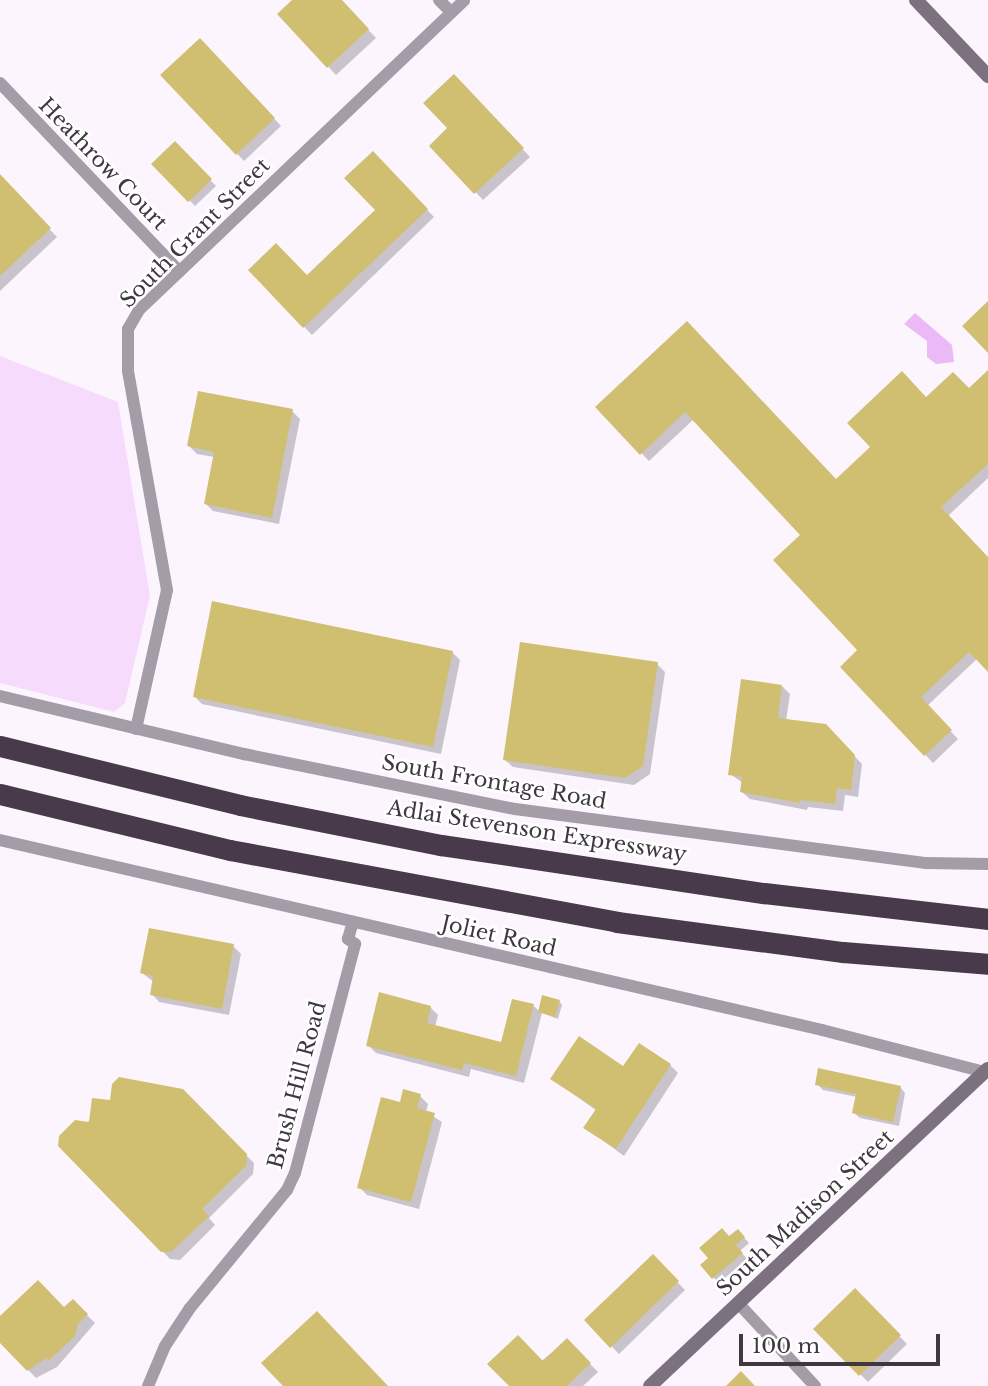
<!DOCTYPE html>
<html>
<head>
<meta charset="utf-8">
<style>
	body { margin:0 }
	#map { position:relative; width:988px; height:1386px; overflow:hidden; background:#fcf5fe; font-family:"Libre Baskerville",serif }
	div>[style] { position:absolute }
	.green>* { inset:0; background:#f6dbfc }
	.water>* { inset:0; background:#ecb9f7 }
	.shadow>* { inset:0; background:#0003 }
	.building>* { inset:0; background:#d1bf71 }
	.street>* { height:12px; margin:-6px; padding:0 6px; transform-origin:6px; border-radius:6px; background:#a49ca6 }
	.secondary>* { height:14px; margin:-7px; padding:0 7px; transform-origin:7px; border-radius:7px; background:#7c717e }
	.highway>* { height:21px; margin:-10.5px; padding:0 10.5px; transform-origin:10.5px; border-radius:10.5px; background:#48394b }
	span { translate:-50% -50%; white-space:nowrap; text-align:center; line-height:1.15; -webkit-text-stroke:5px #fff; paint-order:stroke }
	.street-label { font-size:21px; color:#3f3841 }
	.scale { position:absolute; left:739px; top:1334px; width:201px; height:32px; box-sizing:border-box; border:4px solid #3f3841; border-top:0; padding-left:9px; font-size:21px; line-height:24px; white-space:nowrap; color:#3f3841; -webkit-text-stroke:5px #fff; paint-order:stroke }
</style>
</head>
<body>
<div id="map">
	<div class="green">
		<i style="clip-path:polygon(0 356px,118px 402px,150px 596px,125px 703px,114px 712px,0 683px)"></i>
	</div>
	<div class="water">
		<i style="clip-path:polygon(915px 313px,952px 345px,954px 362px,936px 364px,927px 357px,927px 341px,904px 324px)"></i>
	</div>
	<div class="shadow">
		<i style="clip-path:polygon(295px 0,340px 0,376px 38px,336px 75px,279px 14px)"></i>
		<i style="clip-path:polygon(200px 40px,281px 126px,244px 161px,162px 75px)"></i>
		<i style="clip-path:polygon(454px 76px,530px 157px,483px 200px,432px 146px,450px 129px)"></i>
		<i style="clip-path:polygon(175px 144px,216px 186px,195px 206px,154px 164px)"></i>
		<i style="clip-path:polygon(373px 153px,434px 217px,312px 335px,250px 270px,308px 278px,378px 211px)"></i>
		<i style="clip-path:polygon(0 177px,57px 237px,0 291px)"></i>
		<i style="clip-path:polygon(687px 323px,836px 481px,927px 399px,969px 391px,988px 373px,988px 478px,948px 516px,988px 559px,988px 669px,978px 658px,927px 706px,958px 739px,933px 763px,842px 667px,860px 650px,803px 535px,694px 419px,649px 461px,598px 407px)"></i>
		<i style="clip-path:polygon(292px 411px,300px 419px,279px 524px,213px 511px,205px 503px,214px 457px,197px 454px,189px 446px)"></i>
		<i style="clip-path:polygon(452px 652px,460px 660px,441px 754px,202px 704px,195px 697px)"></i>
		<i style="clip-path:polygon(657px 664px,665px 672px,650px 774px,634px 785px,513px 767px,505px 760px)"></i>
		<i style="clip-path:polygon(782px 686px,790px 694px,786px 721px,826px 726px,862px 764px,858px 797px,845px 795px,843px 811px,808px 807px,807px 810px,750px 799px,742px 792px,743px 783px,730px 774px)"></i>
		<i style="clip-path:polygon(233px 946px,241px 954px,229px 1015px,159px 1002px,152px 994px,154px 982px,142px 973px)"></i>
		<i style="clip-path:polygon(559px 1001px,562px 1005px,558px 1019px,542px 1013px,524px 1083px,471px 1069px,469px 1077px,376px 1053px,368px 1045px,430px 1007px,438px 1015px,435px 1027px,502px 1044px,534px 1006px,540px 1012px)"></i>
		<i style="clip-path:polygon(670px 1065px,678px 1073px,624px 1156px,586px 1128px,597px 1111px,553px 1079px)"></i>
		<i style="clip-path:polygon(817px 1084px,900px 1087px,905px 1093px,899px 1126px,860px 1118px,854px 1113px,857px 1097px,823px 1090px)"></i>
		<i style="clip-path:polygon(182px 1091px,254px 1163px,253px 1174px,209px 1218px,215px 1225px,180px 1260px,170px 1259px,60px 1146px,111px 1102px)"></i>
		<i style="clip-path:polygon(420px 1096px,428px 1104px,426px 1112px,442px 1122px,419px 1209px,367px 1195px,359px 1187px,401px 1104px)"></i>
		<i style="clip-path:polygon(738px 1231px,749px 1243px,740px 1251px,747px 1259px,719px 1283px,702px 1265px)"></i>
		<i style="clip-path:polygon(653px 1257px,685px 1290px,619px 1354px,586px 1320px)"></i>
		<i style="clip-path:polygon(855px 1291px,907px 1344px,868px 1382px,816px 1329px)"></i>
		<i style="clip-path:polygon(73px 1301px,95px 1323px,57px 1367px,36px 1378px,0 1341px,0 1319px,65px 1309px)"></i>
		<i style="clip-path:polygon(567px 1340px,598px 1372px,583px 1386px,511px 1386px)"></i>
	</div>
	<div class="building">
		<i style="clip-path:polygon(292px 0,342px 0,369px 29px,327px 68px,277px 14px)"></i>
		<i style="clip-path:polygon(200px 38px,275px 118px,236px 155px,160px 75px)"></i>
		<i style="clip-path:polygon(454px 74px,524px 148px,474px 194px,429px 146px,447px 128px,423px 103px)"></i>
		<i style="clip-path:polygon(175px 141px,212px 179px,188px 202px,151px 164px)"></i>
		<i style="clip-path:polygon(373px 151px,428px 209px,303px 328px,248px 270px,276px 243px,307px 275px,375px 210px,344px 178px)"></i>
		<i style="clip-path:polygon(0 174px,51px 228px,0 276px)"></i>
		<i style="clip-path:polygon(988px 301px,988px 353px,962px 326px)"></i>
		<i style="clip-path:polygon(687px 321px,836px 479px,870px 447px,847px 423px,902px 371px,926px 397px,953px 372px,969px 388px,988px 370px,988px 464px,941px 507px,988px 557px,988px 672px,969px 652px,921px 697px,952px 730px,924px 756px,840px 667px,857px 650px,773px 560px,800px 535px,685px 412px,640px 455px,595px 407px)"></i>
		<i style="clip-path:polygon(198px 391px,293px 409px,272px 518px,204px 504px,214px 452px,187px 446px)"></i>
		<i style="clip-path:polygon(212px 601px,453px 651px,433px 747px,193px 697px)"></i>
		<i style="clip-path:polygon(520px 642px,658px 662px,643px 766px,625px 778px,503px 760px)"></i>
		<i style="clip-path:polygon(741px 679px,782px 685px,778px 718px,826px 724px,855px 755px,851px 790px,837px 788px,835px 804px,800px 800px,800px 803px,740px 792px,742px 777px,728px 775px)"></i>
		<i style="clip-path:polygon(149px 928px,234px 944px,222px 1009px,150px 995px,153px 976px,140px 973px)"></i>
		<i style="clip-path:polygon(379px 992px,431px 1006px,427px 1023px,501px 1042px,512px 999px,534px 1004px,516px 1076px,464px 1063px,462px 1070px,366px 1046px)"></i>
		<i style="clip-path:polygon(542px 995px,560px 1000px,555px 1017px,538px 1012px)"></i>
		<i style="clip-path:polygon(579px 1036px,623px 1066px,639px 1043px,671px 1064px,616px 1149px,583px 1128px,596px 1109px,550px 1079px)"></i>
		<i style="clip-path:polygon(818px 1068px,901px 1086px,893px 1122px,852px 1113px,856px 1094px,815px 1085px)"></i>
		<i style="clip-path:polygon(119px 1077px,183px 1089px,247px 1154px,246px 1166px,202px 1209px,209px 1216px,171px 1252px,161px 1252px,58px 1146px,59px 1136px,75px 1120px,89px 1122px,92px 1098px,110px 1100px,112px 1084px)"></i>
		<i style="clip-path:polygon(403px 1089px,421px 1094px,417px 1108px,435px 1113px,411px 1202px,357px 1188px,381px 1097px,400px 1102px)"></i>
		<i style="clip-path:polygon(722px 1228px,729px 1236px,738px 1229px,745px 1237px,736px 1245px,743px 1253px,712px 1279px,700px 1265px,708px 1258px,699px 1248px)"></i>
		<i style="clip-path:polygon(653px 1254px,679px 1281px,610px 1348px,584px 1320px)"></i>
		<i style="clip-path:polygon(38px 1280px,64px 1307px,73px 1299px,88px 1314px,78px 1324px,75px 1336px,48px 1361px,46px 1358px,27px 1371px,0 1343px,0 1316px)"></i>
		<i style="clip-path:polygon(855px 1288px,901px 1335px,859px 1376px,813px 1329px)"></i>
		<i style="clip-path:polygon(317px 1311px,388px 1386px,283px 1386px,261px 1363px)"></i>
		<i style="clip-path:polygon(518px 1335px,543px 1361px,567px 1338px,591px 1363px,567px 1386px,509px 1386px,487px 1364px)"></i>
		<i style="clip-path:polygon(741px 1371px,755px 1386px,726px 1386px)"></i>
	</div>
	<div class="street">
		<i style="left:439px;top:0;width:17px;rotate:45deg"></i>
		<i style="left:0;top:83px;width:260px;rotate:46.4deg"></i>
		<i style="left:0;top:696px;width:251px;rotate:13.4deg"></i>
		<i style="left:244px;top:754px;width:277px;rotate:11.5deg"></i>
		<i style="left:515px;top:809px;width:415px;rotate:7.5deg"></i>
		<i style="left:926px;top:863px;width:62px;rotate:0.9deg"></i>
		<i style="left:136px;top:729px;width:142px;rotate:-77.4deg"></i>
		<i style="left:167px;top:590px;width:223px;rotate:-100.1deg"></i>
		<i style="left:128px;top:370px;width:41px;rotate:-90deg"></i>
		<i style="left:128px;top:329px;width:22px;rotate:-60deg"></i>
		<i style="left:139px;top:310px;width:449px;rotate:-43.6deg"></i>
		<i style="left:0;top:840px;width:844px;rotate:13.01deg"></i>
		<i style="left:822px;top:1030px;width:171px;rotate:14.5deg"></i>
		<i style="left:739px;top:1304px;width:112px;rotate:47.2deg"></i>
		<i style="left:148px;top:1386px;width:43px;rotate:-67deg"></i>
		<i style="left:165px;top:1346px;width:45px;rotate:-56.7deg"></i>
		<i style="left:190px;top:1308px;width:153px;rotate:-50.6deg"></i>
		<i style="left:287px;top:1190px;width:19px;rotate:-65deg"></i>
		<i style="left:295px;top:1173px;width:237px;rotate:-75.3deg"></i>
		<i style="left:355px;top:944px;width:9px;rotate:-144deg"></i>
		<i style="left:348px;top:939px;width:18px;rotate:-74deg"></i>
	</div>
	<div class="secondary">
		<i style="left:916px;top:0;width:105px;rotate:46.5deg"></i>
		<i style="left:650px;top:1386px;width:463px;rotate:-43.2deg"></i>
	</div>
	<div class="highway">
		<i style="left:0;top:746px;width:247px;rotate:13.8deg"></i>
		<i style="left:240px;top:805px;width:205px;rotate:11.3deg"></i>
		<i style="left:441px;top:845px;width:327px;rotate:8.5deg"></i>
		<i style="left:764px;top:893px;width:226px;rotate:6.6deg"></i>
		<i style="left:0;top:794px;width:237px;rotate:13.7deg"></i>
		<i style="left:230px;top:850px;width:394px;rotate:10.5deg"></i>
		<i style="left:617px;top:922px;width:228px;rotate:7.6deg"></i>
		<i style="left:843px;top:952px;width:145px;rotate:4.7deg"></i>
	</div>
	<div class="street-label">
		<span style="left:103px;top:164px;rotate:46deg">Heathrow Court</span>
		<span style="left:195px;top:233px;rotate:-45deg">South Grant Street</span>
		<span style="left:494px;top:782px;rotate:10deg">South Frontage Road</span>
		<span style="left:537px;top:831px;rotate:9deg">Adlai Stevenson Expressway</span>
		<span style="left:499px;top:936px;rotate:13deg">Joliet Road</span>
		<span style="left:297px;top:1085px;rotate:-75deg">Brush Hill Road</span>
		<span style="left:805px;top:1213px;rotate:-43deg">South Madison Street</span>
	</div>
	<div class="scale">100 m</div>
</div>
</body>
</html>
